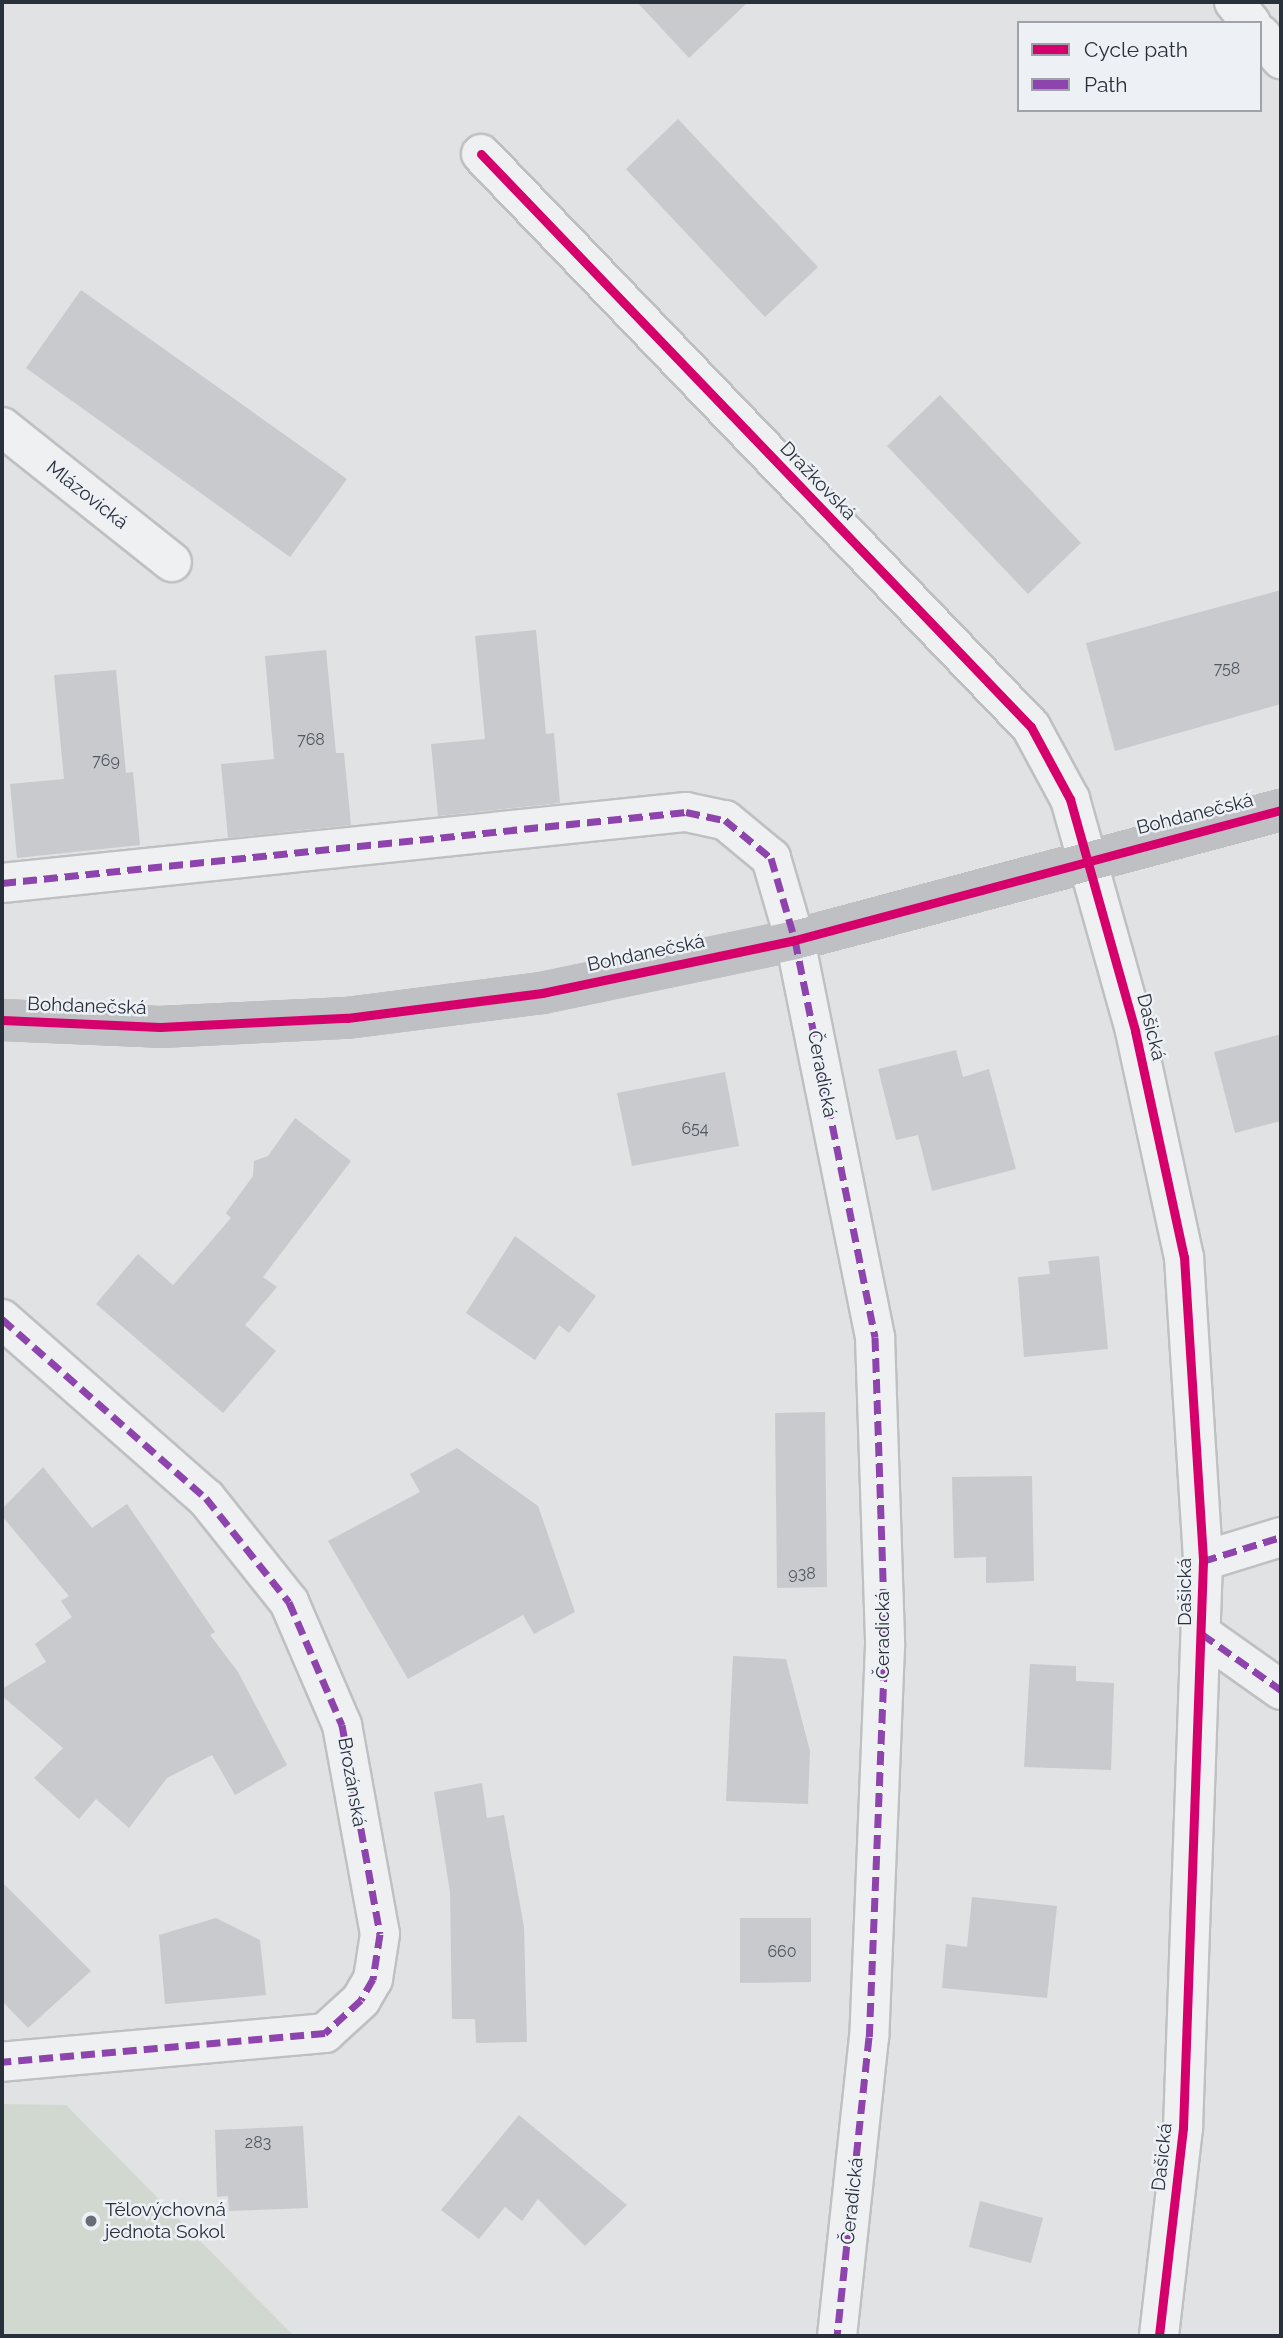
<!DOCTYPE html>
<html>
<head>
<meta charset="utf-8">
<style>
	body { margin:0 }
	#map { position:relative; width:1283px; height:2338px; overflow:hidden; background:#e0e2e4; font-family:Raleway,sans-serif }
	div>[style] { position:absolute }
	.green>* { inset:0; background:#d1d8d0 }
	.building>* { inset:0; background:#c8cacd }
	.roads { filter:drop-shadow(2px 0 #bec0c2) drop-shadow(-2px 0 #bec0c2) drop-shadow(0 2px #bec0c2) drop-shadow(0 -2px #bec0c2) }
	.street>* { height:38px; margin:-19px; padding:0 19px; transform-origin:19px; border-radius:19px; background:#eff0f1 }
	.secondary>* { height:38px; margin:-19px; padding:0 19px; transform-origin:19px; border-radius:19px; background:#bec0c4 }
	.quiet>* { height:7px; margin-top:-3.5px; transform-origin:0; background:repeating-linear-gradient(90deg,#8e44ad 0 14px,transparent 0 21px) }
	.cycleway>* { height:9px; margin:-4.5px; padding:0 4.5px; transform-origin:4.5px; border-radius:4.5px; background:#d6006c }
	.dots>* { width:19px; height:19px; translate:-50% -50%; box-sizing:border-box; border:4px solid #edf0f4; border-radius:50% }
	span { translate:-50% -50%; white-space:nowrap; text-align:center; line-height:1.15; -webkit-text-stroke:5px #edf0f4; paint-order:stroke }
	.number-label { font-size:16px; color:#515761 }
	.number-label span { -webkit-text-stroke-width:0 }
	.street-label { font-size:19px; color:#28303c }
	.poi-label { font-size:19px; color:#28303c }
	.left { translate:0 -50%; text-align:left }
	.frame { position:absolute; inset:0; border:4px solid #28303c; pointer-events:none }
	.legend { position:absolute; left:1017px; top:21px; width:245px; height:91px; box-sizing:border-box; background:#edf0f4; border:2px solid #9ea3aa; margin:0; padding:9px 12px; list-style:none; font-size:21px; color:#28303c }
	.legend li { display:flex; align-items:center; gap:14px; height:35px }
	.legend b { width:35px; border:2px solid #9ea3aa }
</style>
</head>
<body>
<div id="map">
	<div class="green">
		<i style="clip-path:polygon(2px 2104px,66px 2105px,294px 2336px,2px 2336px)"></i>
	</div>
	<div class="building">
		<i style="clip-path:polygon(637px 2px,748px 2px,689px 58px)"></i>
		<i style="clip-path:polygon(678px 119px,818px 267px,765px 317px,626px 169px)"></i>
		<i style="clip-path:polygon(81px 290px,347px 479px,290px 557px,26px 368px)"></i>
		<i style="clip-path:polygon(940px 395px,1081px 543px,1028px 594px,887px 446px)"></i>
		<i style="clip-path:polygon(1281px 590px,1281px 704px,1115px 751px,1086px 643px)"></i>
		<i style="clip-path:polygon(536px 630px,546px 734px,554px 733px,560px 803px,438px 816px,431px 744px,485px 739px,475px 636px)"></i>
		<i style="clip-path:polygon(326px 650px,336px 753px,344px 753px,351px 825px,228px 838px,221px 764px,274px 759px,265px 656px)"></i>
		<i style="clip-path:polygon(116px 670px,126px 773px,133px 772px,140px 845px,17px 858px,10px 784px,64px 779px,54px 675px)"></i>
		<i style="clip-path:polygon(1281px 1034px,1281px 1121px,1235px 1133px,1214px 1052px)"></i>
		<i style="clip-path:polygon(956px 1050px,963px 1077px,989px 1069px,1016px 1169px,932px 1191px,918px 1135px,896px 1140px,878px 1069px)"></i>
		<i style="clip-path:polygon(725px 1072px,739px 1146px,632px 1166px,617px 1093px)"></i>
		<i style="clip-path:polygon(295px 1118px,351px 1161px,263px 1277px,277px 1287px,245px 1325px,276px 1351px,223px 1413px,96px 1304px,138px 1254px,173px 1285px,231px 1218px,226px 1213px,253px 1176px,254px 1161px,268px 1156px)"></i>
		<i style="clip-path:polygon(515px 1236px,596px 1296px,569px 1333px,559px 1325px,535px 1360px,466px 1313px)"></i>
		<i style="clip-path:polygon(1099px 1256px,1108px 1349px,1024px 1357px,1018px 1277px,1050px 1274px,1048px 1261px)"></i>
		<i style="clip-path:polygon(825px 1412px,827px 1587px,777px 1588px,775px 1413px)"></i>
		<i style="clip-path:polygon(457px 1448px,538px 1506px,575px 1612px,534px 1634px,523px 1615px,408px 1679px,328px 1541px,420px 1492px,410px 1474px)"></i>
		<i style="clip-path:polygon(43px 1467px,92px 1528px,127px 1504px,215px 1632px,210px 1635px,238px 1672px,287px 1765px,235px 1795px,212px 1755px,167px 1778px,129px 1828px,96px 1799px,79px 1819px,34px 1778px,63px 1748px,2px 1696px,2px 1689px,46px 1662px,35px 1644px,72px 1617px,61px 1601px,69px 1596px,2px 1516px,2px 1509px)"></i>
		<i style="clip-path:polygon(1032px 1476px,1034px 1581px,986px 1583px,986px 1557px,954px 1558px,952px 1477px)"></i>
		<i style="clip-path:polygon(733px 1656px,786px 1659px,810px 1751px,808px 1804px,726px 1801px)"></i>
		<i style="clip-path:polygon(1030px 1664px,1076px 1666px,1076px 1681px,1114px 1683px,1111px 1770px,1024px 1767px)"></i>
		<i style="clip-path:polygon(482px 1783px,487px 1818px,504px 1815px,524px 1927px,527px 2042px,476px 2043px,475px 2019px,452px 2019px,450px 1892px,434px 1792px)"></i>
		<i style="clip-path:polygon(2px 1882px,91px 1971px,28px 2028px,2px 2001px)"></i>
		<i style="clip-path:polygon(972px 1897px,1057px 1906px,1047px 1998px,942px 1988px,946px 1944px,967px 1947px)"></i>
		<i style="clip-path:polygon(216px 1918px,260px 1940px,266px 1995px,165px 2004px,159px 1935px)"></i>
		<i style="clip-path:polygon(740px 1918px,811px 1918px,811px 1982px,740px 1983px)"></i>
		<i style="clip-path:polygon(519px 2115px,627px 2205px,585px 2246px,538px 2199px,522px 2221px,505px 2207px,479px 2239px,441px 2210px)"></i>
		<i style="clip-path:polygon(303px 2126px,308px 2208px,229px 2211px,228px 2196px,217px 2197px,215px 2130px)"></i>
		<i style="clip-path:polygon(980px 2201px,1043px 2218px,1031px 2263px,969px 2247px)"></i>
	</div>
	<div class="roads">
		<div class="street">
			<i style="left:1234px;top:2px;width:27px;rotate:51deg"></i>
			<i style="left:1260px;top:34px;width:33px;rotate:50deg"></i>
			<i style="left:481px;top:154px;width:794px;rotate:46.17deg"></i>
			<i style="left:1031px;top:727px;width:82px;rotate:61.6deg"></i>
			<i style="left:1070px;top:799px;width:241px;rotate:74.3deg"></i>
			<i style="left:1135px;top:1031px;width:231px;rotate:77.8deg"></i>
			<i style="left:1184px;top:1257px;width:305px;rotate:86.4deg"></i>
			<i style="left:1203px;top:1561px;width:567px;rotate:92.02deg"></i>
			<i style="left:1183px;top:2128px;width:209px;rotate:96.6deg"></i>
			<i style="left:2px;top:427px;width:217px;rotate:38.5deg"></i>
			<i style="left:2px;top:883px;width:688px;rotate:-5.93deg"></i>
			<i style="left:686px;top:812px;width:40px;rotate:12deg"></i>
			<i style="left:725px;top:820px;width:60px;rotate:39.6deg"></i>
			<i style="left:771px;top:858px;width:85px;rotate:73.7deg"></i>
			<i style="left:795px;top:940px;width:405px;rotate:78.6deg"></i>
			<i style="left:875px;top:1337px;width:309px;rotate:88.1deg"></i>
			<i style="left:885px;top:1646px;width:391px;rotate:92.3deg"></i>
			<i style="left:869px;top:2037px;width:301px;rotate:96.1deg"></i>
			<i style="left:2px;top:1319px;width:271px;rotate:41.3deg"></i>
			<i style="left:206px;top:1498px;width:133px;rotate:51.4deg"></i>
			<i style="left:289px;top:1602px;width:134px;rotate:66.7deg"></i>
			<i style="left:342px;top:1725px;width:212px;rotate:79.7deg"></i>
			<i style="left:380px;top:1934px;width:46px;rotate:98.8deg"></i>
			<i style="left:373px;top:1979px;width:24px;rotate:120deg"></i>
			<i style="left:361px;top:2000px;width:49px;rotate:137.5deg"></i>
			<i style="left:325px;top:2033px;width:324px;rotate:174.9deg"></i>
			<i style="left:1203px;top:1561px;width:82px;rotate:-17.1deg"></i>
			<i style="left:1202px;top:1634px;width:97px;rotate:35.3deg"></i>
		</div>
		<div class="secondary">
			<i style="left:2px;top:1020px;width:158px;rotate:2.5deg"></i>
			<i style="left:160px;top:1027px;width:187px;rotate:-2.8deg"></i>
			<i style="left:347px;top:1018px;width:197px;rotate:-7.3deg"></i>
			<i style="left:542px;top:993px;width:258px;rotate:-11.8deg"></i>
			<i style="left:795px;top:940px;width:503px;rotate:-14.98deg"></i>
		</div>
	</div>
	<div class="quiet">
		<i style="left:2px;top:883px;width:688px;rotate:-5.93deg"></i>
		<i style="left:686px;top:812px;width:40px;rotate:12deg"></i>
		<i style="left:725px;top:820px;width:60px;rotate:39.6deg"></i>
		<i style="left:771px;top:858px;width:85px;rotate:73.7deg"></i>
		<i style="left:795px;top:940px;width:405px;rotate:78.6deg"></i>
		<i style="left:875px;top:1337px;width:309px;rotate:88.1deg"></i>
		<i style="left:885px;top:1646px;width:391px;rotate:92.3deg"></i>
		<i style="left:869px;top:2037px;width:301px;rotate:96.1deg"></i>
		<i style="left:2px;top:1319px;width:271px;rotate:41.3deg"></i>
		<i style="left:206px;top:1498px;width:133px;rotate:51.4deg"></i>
		<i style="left:289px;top:1602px;width:134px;rotate:66.7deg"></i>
		<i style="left:342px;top:1725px;width:212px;rotate:79.7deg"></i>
		<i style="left:380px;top:1934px;width:46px;rotate:98.8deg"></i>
		<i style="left:373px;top:1979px;width:24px;rotate:120deg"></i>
		<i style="left:361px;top:2000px;width:49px;rotate:137.5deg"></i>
		<i style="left:325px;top:2033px;width:324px;rotate:174.9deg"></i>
		<i style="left:1203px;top:1561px;width:82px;rotate:-17.1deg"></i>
		<i style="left:1202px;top:1634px;width:97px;rotate:35.3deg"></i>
	</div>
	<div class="cycleway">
		<i style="left:481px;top:154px;width:794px;rotate:46.17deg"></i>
		<i style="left:1031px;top:727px;width:82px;rotate:61.6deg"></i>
		<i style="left:1070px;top:799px;width:241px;rotate:74.3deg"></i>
		<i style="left:1135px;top:1031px;width:231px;rotate:77.8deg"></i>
		<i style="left:1184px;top:1257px;width:305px;rotate:86.4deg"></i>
		<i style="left:1203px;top:1561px;width:567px;rotate:92.02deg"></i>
		<i style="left:1183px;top:2128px;width:209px;rotate:96.6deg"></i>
		<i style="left:2px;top:1020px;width:158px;rotate:2.5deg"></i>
		<i style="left:160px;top:1027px;width:187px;rotate:-2.8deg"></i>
		<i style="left:347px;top:1018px;width:197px;rotate:-7.3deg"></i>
		<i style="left:542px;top:993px;width:258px;rotate:-11.8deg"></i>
		<i style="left:795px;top:940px;width:503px;rotate:-14.98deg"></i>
	</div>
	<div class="dots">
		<i style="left:91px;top:2221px;background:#686e77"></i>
	</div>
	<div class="number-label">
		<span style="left:1227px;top:669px">758</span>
		<span style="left:311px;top:740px">768</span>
		<span style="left:106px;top:761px">769</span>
		<span style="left:695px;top:1129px">654</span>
		<span style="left:802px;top:1574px">938</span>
		<span style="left:782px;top:1952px">660</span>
		<span style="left:258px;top:2143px">283</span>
	</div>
	<div class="street-label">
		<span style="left:818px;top:481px;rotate:46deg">Dražkovská</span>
		<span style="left:87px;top:495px;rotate:38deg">Mlázovická</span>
		<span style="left:1195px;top:814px;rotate:-14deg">Bohdanečská</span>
		<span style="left:646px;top:953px;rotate:-12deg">Bohdanečská</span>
		<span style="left:87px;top:1006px;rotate:2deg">Bohdanečská</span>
		<span style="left:1151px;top:1027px;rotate:76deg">Dašická</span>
		<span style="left:822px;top:1074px;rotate:79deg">Čeradická</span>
		<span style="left:1185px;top:1592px;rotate:-90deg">Dašická</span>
		<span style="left:883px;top:1635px;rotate:-90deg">Čeradická</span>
		<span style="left:352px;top:1782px;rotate:80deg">Brozánská</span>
		<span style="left:1162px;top:2157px;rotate:-84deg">Dašická</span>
		<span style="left:852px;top:2201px;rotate:-84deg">Čeradická</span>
	</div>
	<div class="poi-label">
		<span class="left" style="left:105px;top:2221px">Tělovýchovná<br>jednota Sokol</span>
	</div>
	<div class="frame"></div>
	<ul class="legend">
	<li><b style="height:9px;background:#d6006c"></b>Cycle path</li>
	<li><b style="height:9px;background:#8e44ad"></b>Path</li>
	</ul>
</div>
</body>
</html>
